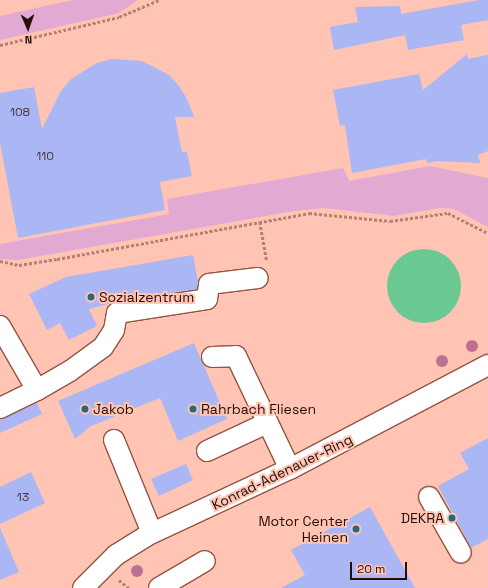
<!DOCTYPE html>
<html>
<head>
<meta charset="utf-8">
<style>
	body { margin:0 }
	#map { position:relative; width:488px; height:588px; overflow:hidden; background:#ffc4b3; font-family:"Space Grotesk",sans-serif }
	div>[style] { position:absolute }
	.green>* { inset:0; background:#e2a9d2 }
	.water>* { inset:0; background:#6ac992 }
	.round { border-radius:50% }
	.building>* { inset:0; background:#abb6f4 }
	.path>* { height:2.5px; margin-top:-1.25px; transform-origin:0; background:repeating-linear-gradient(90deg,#b08174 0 3px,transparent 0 5px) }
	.roads { filter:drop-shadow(1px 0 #945442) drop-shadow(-1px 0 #945442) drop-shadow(0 1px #945442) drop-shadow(0 -1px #945442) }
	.minor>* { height:20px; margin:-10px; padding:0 10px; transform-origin:10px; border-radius:10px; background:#fff }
	.trees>* { width:12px; height:12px; margin:-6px; border-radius:50%; background:#bd7091 }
	.dots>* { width:11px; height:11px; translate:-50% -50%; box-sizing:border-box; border:2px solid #ffc4b3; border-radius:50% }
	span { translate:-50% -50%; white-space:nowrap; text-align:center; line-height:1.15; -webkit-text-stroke:4px #ffc4b3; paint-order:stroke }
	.number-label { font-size:12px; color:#473742 }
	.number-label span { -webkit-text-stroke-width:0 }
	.poi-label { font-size:14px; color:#260d07 }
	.left { translate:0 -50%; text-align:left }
	.right { translate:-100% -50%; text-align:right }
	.street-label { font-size:14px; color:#260d07 }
	.north { position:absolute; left:8px; top:8px; width:40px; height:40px; -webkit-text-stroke:3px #ffc4b3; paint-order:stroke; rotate:178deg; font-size:11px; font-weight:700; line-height:16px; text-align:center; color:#260d07 }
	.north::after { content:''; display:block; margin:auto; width:14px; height:18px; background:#260d07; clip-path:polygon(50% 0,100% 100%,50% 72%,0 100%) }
	.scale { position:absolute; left:350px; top:562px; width:57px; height:18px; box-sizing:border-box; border:2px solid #260d07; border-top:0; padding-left:5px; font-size:12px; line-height:14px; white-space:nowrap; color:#260d07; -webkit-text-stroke:3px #ffc4b3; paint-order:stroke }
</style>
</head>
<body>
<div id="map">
	<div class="green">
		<i style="clip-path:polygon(73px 0,138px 0,119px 13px,0 40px,0 16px)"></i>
		<i style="clip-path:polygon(430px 166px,488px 178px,488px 227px,454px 209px,440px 208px,394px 216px,323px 208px,294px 211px,18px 260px,0 259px,0 244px,169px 214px,167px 199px,343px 168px,349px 181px)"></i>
	</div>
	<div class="water">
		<i class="round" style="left:387px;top:249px;width:74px;height:74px"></i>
	</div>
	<div class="building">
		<i style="clip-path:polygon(479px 0,488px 0,488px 20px,461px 25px,464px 40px,408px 50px,405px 35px,334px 50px,330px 27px,358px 22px,355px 7px,400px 6px,401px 14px)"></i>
		<i style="clip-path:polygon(467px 54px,468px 59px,488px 55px,488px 151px,478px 155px,480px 163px,436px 161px,427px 163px,426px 159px,352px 173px,345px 125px,340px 126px,333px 90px,419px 74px,423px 90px)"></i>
		<i style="clip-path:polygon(112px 59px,142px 61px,169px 75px,179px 86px,187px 99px,194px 117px,175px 117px,182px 152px,187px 152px,192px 176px,160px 182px,165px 210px,18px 238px,0 143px,0 93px,34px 87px,42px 129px,61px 91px,71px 79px,97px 63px)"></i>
		<i style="clip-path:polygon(193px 255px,198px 281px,197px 289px,115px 302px,89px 309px,97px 326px,69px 340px,60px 323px,47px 330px,29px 294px,66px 277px)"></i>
		<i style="clip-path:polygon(194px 343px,227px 419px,178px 441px,160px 398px,91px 426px,75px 439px,58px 401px)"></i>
		<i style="clip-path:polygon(37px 403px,42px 414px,0 433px,0 419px)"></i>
		<i style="clip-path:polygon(488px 438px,488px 539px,471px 548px,438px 486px,469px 469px,460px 453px)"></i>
		<i style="clip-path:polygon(186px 464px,193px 480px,159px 496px,151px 479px)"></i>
		<i style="clip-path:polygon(31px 472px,45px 503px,0 524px,0 487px)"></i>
		<i style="clip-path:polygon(370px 507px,415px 588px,281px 588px,305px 575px,291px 550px)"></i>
		<i style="clip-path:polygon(0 528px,19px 572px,0 580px)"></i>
	</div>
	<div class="path">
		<i style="left:0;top:45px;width:122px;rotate:-13.2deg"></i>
		<i style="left:119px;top:17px;width:43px;rotate:-23deg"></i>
		<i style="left:260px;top:222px;width:40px;rotate:80deg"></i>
		<i style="left:0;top:261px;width:19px;rotate:12deg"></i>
		<i style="left:19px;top:265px;width:38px;rotate:-9deg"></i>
		<i style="left:57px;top:259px;width:256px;rotate:-10.3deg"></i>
		<i style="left:309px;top:213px;width:81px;rotate:5.6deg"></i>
		<i style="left:390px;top:221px;width:59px;rotate:-7.9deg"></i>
		<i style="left:448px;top:213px;width:45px;rotate:26.6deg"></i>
		<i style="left:119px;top:580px;width:13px;rotate:39deg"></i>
	</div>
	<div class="roads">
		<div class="minor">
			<i style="left:0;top:326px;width:74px;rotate:60deg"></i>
			<i style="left:37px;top:390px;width:41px;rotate:154.1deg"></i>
			<i style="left:212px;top:357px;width:24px;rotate:-2deg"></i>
			<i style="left:236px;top:356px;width:125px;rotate:64.5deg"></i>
			<i style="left:37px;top:390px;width:38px;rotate:-30deg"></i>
			<i style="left:70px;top:371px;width:41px;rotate:-36deg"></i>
			<i style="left:103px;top:347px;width:20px;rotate:-57deg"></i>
			<i style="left:114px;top:330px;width:17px;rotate:-80deg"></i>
			<i style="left:117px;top:313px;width:91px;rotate:-8.8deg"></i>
			<i style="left:207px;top:299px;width:15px;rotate:-82deg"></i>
			<i style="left:209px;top:284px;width:49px;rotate:-7deg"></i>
			<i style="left:114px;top:440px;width:100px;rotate:67.8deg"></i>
			<i style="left:207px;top:451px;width:66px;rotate:-25deg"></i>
			<i style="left:429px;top:497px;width:64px;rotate:60.3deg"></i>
			<i style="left:83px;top:588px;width:47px;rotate:-45deg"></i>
			<i style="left:116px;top:555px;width:36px;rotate:-32deg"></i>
			<i style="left:146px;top:536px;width:159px;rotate:-25deg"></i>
			<i style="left:290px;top:469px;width:224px;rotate:-27.7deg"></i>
			<i style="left:159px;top:588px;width:53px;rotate:-30.4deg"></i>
		</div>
	</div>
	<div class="trees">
		<i style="left:472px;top:346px"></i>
		<i style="left:442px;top:361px"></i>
		<i style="left:137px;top:571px"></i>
	</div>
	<div class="dots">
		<i style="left:91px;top:297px;background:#25697a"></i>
		<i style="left:85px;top:409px;background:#25697a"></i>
		<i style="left:193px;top:409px;background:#25697a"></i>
		<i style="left:452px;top:518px;background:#25697a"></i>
		<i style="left:356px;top:529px;background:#25697a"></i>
	</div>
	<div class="number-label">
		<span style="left:20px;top:113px">108</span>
		<span style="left:45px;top:157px">110</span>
		<span style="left:23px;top:498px">13</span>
	</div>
	<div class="poi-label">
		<span class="left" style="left:99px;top:297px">Sozialzentrum</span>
		<span class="left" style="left:93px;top:409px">Jakob</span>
		<span class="left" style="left:201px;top:409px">Rahrbach Fliesen</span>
		<span class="right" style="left:444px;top:518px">DEKRA</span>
		<span class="right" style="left:348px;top:529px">Motor Center<br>Heinen</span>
	</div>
	<div class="street-label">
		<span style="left:282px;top:472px;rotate:-26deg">Konrad-Adenauer-Ring</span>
	</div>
	<div class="north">N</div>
	<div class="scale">20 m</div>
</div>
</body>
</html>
